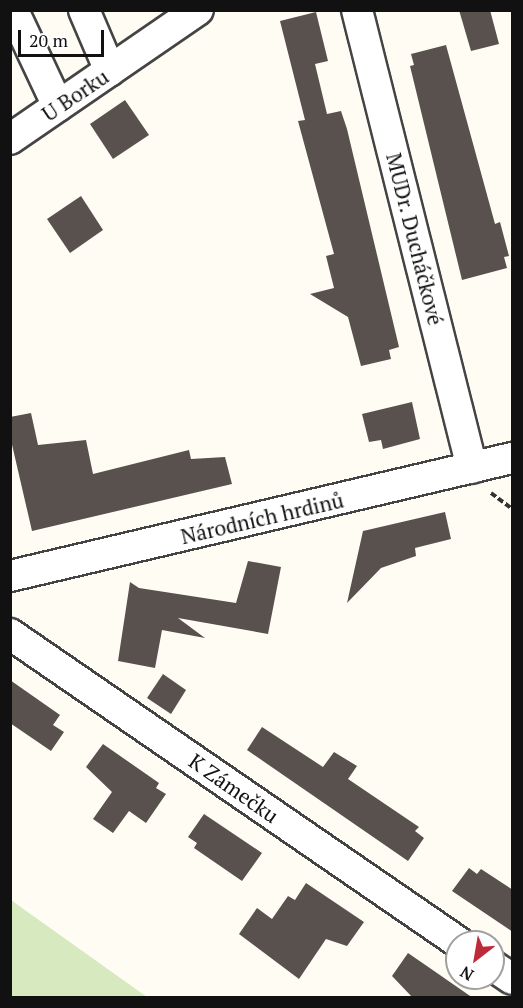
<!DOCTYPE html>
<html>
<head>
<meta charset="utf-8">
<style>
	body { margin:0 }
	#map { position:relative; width:523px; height:1008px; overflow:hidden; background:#fffcf4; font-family:"PT Serif",serif }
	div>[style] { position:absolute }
	.green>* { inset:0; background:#d7e9be }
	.building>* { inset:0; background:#59514d }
	.path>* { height:4px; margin-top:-2px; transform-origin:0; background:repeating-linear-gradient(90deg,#333 0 6px,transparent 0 9px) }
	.roads { filter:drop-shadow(2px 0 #444) drop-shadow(-2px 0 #444) drop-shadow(0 2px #444) drop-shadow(0 -2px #444) }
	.minor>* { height:30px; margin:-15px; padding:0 15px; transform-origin:15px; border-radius:15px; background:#fff }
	span { translate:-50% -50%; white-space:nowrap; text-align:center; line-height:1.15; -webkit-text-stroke:6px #fff; paint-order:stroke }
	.street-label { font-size:21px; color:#111 }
	.frame { position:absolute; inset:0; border:12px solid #111; pointer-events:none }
	.north { position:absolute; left:445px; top:930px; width:60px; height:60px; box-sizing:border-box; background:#fff; border:2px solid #a0a0a0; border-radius:50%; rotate:211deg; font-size:16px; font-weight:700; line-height:24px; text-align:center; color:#111 }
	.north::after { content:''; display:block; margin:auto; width:21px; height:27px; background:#bf2a3b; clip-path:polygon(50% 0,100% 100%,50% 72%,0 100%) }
	.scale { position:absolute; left:18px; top:30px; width:86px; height:27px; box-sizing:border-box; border:3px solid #111; border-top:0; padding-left:8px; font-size:18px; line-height:21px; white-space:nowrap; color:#111; -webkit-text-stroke:4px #fff; paint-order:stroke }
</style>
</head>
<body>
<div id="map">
	<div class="green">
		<i style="clip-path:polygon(11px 900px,29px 913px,147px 997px,11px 997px)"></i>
	</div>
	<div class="building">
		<i style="clip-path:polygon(459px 10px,490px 10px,499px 44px,471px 51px)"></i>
		<i style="clip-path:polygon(316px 12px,328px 61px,315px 64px,327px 114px,341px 111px,347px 129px,399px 347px,389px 350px,391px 359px,361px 366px,348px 317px,310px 294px,334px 288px,326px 256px,334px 254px,298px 121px,305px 120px,280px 21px)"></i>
		<i style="clip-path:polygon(446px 45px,495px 224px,500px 222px,509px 256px,504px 257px,507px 268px,462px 280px,410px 66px,414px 65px,411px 54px)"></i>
		<i style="clip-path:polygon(125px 100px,149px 135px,113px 159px,90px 124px)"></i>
		<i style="clip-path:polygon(81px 196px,103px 230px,70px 253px,47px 219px)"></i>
		<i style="clip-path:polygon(412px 402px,420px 439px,383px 449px,381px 440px,369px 442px,362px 414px)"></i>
		<i style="clip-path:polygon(31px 413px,38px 445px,86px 440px,93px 474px,189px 450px,191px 459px,225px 457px,232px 484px,32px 531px,10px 436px,10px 417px)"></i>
		<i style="clip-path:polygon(445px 512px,451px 539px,415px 548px,416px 556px,381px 568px,347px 603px,363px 531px)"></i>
		<i style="clip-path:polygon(248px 561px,281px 567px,268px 634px,178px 618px,205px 638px,162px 630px,155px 668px,118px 661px,130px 582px,139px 588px,236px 603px)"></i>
		<i style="clip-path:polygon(163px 674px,186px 690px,171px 714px,147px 698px)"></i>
		<i style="clip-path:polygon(10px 680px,60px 715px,53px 725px,64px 732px,51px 751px,10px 723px)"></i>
		<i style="clip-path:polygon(262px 727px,323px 767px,334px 752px,357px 766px,348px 779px,419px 827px,415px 831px,424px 838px,408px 861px,247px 750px)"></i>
		<i style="clip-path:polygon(103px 744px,159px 783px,156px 788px,166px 794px,146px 823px,129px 811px,113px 833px,93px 819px,112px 792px,86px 767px)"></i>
		<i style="clip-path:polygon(204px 814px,262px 853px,242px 881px,194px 848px,197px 843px,188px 837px)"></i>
		<i style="clip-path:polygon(469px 868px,477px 874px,481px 869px,513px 890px,513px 932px,452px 891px)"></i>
		<i style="clip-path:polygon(306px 883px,364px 922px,347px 946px,326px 939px,299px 979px,239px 934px,257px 908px,272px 919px,288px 896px,295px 900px)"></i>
		<i style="clip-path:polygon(408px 953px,437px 973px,473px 998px,413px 998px,392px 976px)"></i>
	</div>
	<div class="path">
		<i style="left:491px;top:493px;width:26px;rotate:37deg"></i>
	</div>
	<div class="roads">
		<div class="minor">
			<i style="left:84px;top:10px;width:66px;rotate:66.9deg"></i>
			<i style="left:357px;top:10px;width:472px;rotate:75.9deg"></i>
			<i style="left:17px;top:19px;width:96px;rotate:64.8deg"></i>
			<i style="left:10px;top:139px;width:228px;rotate:-34.5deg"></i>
			<i style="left:10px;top:576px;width:516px;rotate:-13.23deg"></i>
			<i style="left:10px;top:634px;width:544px;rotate:34.51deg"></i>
			<i style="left:493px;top:966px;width:23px;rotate:34deg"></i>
		</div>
	</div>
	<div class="street-label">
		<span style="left:75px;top:95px;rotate:-34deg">U Borku</span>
		<span style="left:415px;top:239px;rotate:76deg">MUDr. Ducháčkové</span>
		<span style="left:262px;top:518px;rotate:-13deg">Národních hrdinů</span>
		<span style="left:234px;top:788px;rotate:35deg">K Zámečku</span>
	</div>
	<div class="frame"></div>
	<div class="north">N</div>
	<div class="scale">20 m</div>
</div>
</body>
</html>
